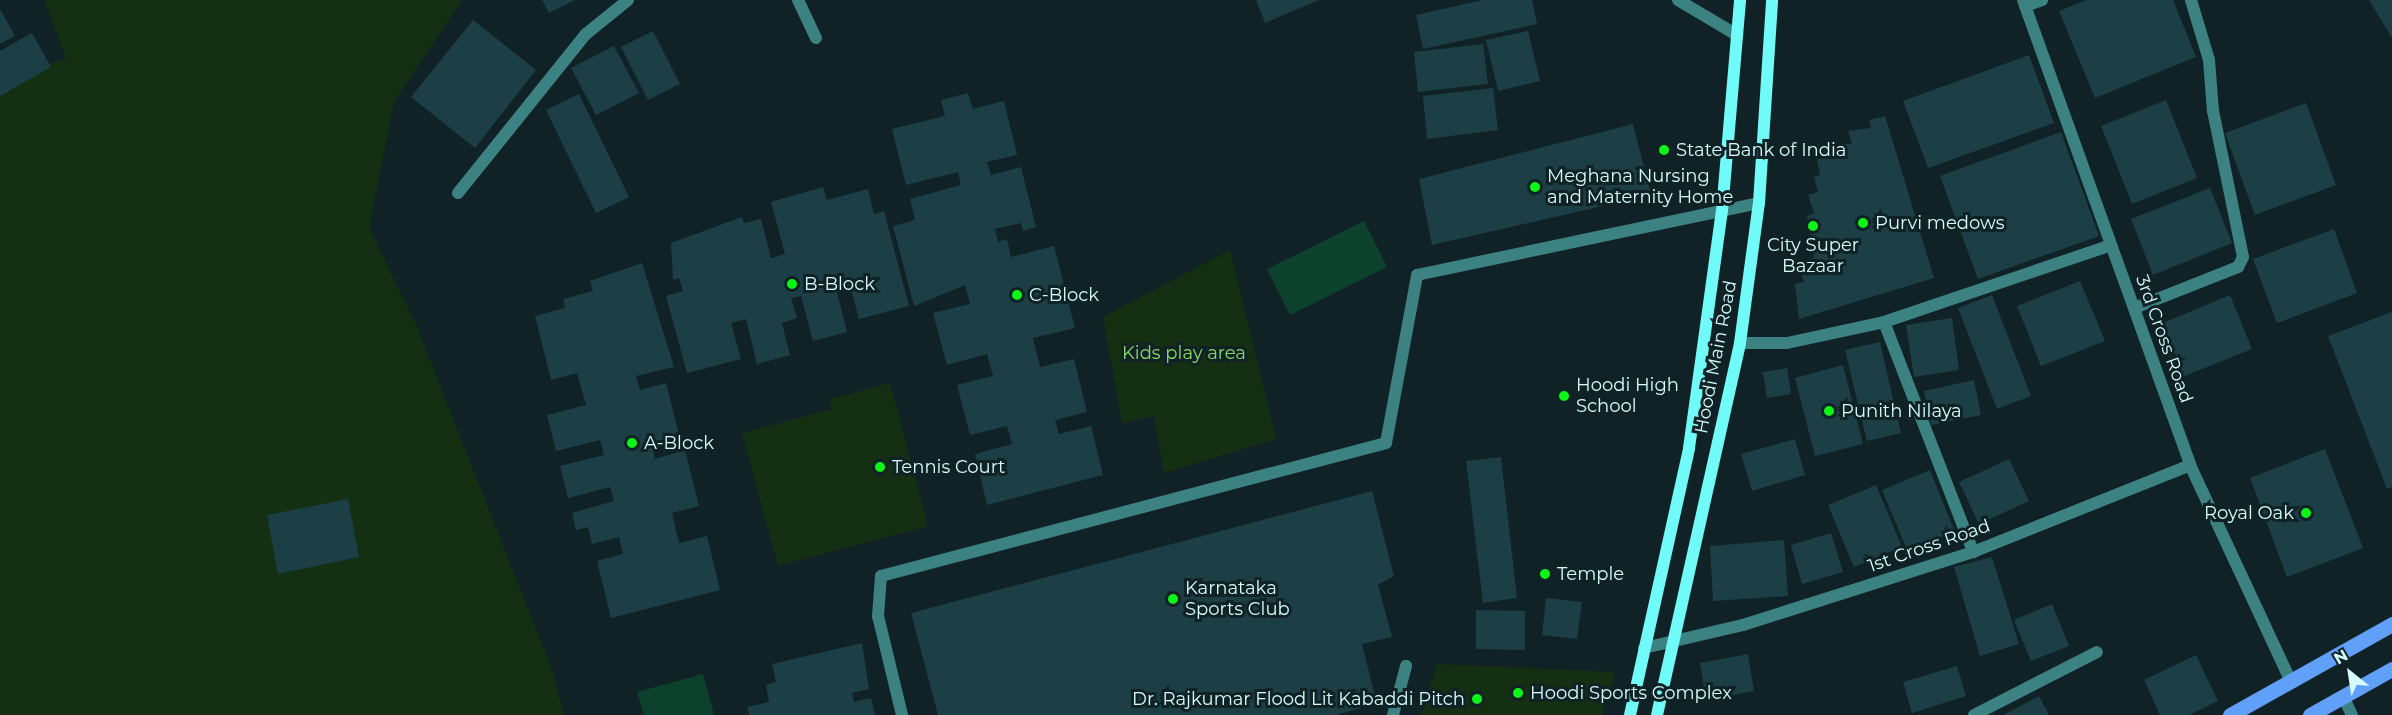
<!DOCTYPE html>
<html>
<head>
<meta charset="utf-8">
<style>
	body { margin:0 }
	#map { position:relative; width:2392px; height:715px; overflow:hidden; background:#102225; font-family:Montserrat,sans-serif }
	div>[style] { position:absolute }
	.green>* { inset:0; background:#152f13 }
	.water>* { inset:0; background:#0c422c }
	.building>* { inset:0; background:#1c3f45 }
	.service>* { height:12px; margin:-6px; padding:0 6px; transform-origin:6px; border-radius:6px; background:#3d8282 }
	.minor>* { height:12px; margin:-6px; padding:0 6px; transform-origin:6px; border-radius:6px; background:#3d8282 }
	.tertiary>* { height:12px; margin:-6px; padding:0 6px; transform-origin:6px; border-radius:6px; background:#3d8282 }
	.secondary>* { height:12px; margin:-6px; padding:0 6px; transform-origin:6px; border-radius:6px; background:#70faf8 }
	.primary>* { height:15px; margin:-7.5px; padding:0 7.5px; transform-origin:7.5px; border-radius:7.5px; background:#60a0f9 }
	.dots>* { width:16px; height:16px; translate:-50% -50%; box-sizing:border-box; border:3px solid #102225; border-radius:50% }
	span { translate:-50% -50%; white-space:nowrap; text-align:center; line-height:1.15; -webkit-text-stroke:6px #102225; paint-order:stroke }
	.poi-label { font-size:18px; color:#d5fbfd }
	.left { translate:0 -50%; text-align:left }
	.right { translate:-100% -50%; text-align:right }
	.street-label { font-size:18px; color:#d5fbfd }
	.park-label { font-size:18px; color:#86db63 }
	.north { position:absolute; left:2320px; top:643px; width:60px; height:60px; -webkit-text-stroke:4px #102225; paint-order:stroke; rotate:330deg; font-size:16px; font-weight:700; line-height:24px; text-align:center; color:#d5fbfd }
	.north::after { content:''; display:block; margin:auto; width:21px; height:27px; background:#d5fbfd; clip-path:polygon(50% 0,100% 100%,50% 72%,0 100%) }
</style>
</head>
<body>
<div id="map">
	<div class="green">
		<i style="clip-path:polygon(44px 0,462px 0,394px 102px,369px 228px,415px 322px,552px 670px,564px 715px,0 715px,0 84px,66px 58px)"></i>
		<i style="clip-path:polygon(1230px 250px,1276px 439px,1164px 473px,1154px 416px,1122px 423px,1103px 317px)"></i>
		<i style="clip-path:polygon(890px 383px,928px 526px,778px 566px,742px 433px,832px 409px,830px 399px)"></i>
		<i style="clip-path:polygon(1437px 664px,1615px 672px,1602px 715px,1421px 715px)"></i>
	</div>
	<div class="water">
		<i style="clip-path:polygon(1364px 221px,1387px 267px,1290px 315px,1267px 269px)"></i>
		<i style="clip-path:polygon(703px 674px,714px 715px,644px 715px,637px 692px)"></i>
	</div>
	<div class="building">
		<i style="clip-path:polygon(542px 0,575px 0,549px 13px)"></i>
		<i style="clip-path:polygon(1256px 0,1319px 0,1265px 23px)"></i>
		<i style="clip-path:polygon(1483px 0,1532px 0,1537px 24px,1423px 49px,1416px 15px)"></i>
		<i style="clip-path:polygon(2087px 0,2173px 0,2196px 57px,2095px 98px,2059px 11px)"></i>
		<i style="clip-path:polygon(2369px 0,2392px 0,2392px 38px)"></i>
		<i style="clip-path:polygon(0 9px,15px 36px,0 44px)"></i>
		<i style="clip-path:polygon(473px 20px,536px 70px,475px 148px,411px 97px)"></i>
		<i style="clip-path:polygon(653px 31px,680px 84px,648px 100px,621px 47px)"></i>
		<i style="clip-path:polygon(1528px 31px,1540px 81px,1498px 91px,1486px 40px)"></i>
		<i style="clip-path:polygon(32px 33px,51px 67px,0 96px,0 51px)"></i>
		<i style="clip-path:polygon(1483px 44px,1488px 84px,1418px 92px,1414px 52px)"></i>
		<i style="clip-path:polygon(614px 46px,639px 93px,596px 115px,571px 68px)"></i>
		<i style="clip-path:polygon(2029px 55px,2054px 123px,1928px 168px,1903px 101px)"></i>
		<i style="clip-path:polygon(1493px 88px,1498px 130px,1427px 139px,1423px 96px)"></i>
		<i style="clip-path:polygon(968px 93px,973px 109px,1004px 101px,1017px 155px,987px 162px,991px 175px,1021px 167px,1036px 227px,1023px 231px,1021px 223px,995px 229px,998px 242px,1007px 239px,1011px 257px,1054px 246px,1075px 328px,1033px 338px,1040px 367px,1074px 359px,1087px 412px,1055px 420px,1059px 434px,1091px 426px,1103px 475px,987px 505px,975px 454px,1012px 444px,1007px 426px,970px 435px,957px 385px,993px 376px,987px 354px,947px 365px,933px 313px,970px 304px,965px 285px,914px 306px,893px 226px,915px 220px,910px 199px,961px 185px,958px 172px,906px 185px,892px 129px,945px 116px,941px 100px)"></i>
		<i style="clip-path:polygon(579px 94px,629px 197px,596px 213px,546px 110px)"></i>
		<i style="clip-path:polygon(2166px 100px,2197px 178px,2132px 204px,2101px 126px)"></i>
		<i style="clip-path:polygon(2306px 103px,2336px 185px,2255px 215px,2225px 133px)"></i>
		<i style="clip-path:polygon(1885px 116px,1934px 278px,1799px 319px,1795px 284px,1804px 282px,1798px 262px,1814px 257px,1807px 216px,1814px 213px,1808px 195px,1818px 192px,1814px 177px,1820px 175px,1814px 144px,1852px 144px,1848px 131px,1871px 128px,1869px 120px)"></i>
		<i style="clip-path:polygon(1633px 124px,1651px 195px,1432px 245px,1419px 179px)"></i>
		<i style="clip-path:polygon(2061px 132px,2099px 236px,1978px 279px,1940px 176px)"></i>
		<i style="clip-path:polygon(823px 187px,827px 200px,868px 189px,874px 214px,884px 211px,909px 306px,859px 319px,851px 289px,837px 292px,847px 332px,813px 341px,801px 296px,791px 298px,797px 318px,782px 323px,790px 355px,757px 364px,746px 319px,731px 323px,741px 359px,687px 373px,666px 296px,683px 291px,679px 278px,673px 280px,671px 243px,742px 217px,744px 223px,761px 219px,771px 258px,785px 254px,771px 202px)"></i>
		<i style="clip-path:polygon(2210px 188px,2232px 243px,2153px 275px,2131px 219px)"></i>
		<i style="clip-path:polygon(2334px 229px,2357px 293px,2277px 323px,2253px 259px)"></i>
		<i style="clip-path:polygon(642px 263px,674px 367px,636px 376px,640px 390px,666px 383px,680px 439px,652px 446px,655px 459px,685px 450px,699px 506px,672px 513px,679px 543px,707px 536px,720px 590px,611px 618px,597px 561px,623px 554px,619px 537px,592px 544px,588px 527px,576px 530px,572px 513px,614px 501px,610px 487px,568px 498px,560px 466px,604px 455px,600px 440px,556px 451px,547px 415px,586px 405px,577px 373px,551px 380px,535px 316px,565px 308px,563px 299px,593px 291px,590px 281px)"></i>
		<i style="clip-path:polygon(2080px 281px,2105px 341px,2041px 366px,2017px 306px)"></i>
		<i style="clip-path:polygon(1992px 295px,2031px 396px,1997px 409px,1958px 308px)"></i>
		<i style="clip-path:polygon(2230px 295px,2252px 349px,2177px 379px,2156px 326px)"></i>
		<i style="clip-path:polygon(2392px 312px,2392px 487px,2387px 489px,2328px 336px)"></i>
		<i style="clip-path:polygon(1952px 318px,1959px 370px,1914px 377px,1906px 325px)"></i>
		<i style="clip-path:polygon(1880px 342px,1901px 433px,1867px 441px,1845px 350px)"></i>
		<i style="clip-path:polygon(1843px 365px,1863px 444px,1815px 456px,1795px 378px)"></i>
		<i style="clip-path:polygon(1787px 368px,1791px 394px,1767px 398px,1763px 372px)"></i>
		<i style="clip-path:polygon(1974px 380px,1981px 415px,1931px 425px,1924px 391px)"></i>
		<i style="clip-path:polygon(1795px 439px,1805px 475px,1752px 491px,1741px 454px)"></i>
		<i style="clip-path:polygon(2325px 449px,2363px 548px,2287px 577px,2250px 478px)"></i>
		<i style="clip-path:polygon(1501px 457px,1517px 598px,1483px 603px,1466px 461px)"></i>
		<i style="clip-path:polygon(2009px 459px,2029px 501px,1979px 524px,1959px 482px)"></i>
		<i style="clip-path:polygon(1930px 470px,1955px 532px,1908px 552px,1882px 490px)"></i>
		<i style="clip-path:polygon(1876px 485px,1902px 547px,1854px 567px,1828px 505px)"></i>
		<i style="clip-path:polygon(1372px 491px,1394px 576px,1378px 585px,1392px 637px,1362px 644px,1377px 704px,1335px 715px,938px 715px,911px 613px)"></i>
		<i style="clip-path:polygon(348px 499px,359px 557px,278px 574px,267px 515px)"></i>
		<i style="clip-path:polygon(1831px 533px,1843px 572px,1802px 584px,1791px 545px)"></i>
		<i style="clip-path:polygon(1784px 540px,1788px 596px,1713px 601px,1710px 546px)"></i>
		<i style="clip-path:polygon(1992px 557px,2019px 644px,1980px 656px,1954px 567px)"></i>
		<i style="clip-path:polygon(1546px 598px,1582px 602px,1577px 639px,1542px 635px)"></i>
		<i style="clip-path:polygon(2052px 604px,2069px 646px,2031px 661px,2014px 620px)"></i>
		<i style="clip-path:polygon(1476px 610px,1525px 611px,1525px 650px,1476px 649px)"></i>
		<i style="clip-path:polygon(862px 643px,869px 689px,852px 693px,854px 702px,871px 698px,875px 715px,749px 715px,747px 707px,769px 702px,766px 685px,776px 682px,772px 664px)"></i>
		<i style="clip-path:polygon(1748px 654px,1754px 691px,1706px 700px,1700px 663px)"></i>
		<i style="clip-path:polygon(2196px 655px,2218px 701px,2189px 715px,2160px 715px,2144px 680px)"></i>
		<i style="clip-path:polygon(1957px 666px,1966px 696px,1912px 713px,1903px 682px)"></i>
		<i style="clip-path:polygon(2039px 696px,2049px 715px,2003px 715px)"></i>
	</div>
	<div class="service">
		<i style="left:1393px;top:715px;width:51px;rotate:-75.1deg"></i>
	</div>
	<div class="minor">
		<i style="left:798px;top:0;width:42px;rotate:64.7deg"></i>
		<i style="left:1678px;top:0;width:69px;rotate:30.7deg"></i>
		<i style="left:2023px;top:0;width:494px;rotate:70.2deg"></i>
		<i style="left:2190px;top:465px;width:239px;rotate:65deg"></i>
		<i style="left:2025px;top:6px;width:18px;rotate:-19deg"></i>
		<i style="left:458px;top:193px;width:204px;rotate:-51.2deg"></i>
		<i style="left:586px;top:34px;width:54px;rotate:-39deg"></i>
		<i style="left:2137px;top:307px;width:109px;rotate:-21.6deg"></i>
		<i style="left:2238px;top:267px;width:11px;rotate:-63deg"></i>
		<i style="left:2243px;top:257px;width:149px;rotate:-101.6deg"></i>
		<i style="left:2213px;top:111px;width:51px;rotate:-94.5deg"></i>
		<i style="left:2209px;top:60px;width:63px;rotate:-106.7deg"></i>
		<i style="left:1884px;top:322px;width:247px;rotate:68.8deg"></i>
		<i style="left:1740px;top:343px;width:47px"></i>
		<i style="left:1787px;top:343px;width:99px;rotate:-12.2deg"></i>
		<i style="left:1884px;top:322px;width:237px;rotate:-18.7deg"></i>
		<i style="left:1644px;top:648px;width:102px;rotate:-13.1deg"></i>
		<i style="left:1743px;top:625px;width:241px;rotate:-17.6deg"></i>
		<i style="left:1973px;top:552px;width:234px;rotate:-21.8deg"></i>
		<i style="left:902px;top:715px;width:102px;rotate:-103.6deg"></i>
		<i style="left:878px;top:616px;width:40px;rotate:-85.7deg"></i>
		<i style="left:881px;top:576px;width:522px;rotate:-14.75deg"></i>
		<i style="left:1386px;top:443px;width:171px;rotate:-79.5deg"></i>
		<i style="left:1417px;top:275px;width:349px;rotate:-11.9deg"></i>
		<i style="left:1974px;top:715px;width:138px;rotate:-27.1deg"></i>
	</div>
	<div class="tertiary">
		<i style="left:2344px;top:698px;width:19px;rotate:65deg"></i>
	</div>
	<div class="secondary">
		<i style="left:1630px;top:715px;width:273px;rotate:-77.5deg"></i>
		<i style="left:1689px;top:448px;width:239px;rotate:-82.1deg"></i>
		<i style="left:1722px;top:211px;width:212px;rotate:-85.1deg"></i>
		<i style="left:1657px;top:715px;width:381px;rotate:-77.4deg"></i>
		<i style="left:1740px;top:343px;width:141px;rotate:-82.3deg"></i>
		<i style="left:1759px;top:203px;width:203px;rotate:-86.3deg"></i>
	</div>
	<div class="primary">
		<i style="left:2230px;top:715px;width:186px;rotate:-29.3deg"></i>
		<i style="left:2310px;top:715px;width:94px;rotate:-29.3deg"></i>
	</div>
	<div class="dots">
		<i style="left:1664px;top:150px;background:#09f617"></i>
		<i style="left:1535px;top:187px;background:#09f617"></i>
		<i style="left:1863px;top:223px;background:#09f617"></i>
		<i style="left:1813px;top:226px;background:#09f617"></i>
		<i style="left:792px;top:284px;background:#09f617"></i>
		<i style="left:1017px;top:295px;background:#09f617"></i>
		<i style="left:1564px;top:396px;background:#09f617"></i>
		<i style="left:1829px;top:411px;background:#09f617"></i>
		<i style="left:632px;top:443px;background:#09f617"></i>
		<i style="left:880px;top:467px;background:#09f617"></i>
		<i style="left:2306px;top:513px;background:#09f617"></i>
		<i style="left:1545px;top:574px;background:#09f617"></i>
		<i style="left:1173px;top:599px;background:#09f617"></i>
		<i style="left:1518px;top:693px;background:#09f617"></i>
		<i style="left:1477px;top:699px;background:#09f617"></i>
	</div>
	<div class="poi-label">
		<span class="left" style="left:1676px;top:150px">State Bank of India</span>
		<span class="left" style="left:1547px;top:187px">Meghana Nursing<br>and Maternity Home</span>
		<span class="left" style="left:1875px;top:223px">Purvi medows</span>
		<span style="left:1813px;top:256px">City Super<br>Bazaar</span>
		<span class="left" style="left:804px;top:284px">B-Block</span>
		<span class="left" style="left:1029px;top:295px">C-Block</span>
		<span class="left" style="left:1576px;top:396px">Hoodi High<br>School</span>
		<span class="left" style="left:1841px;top:411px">Punith Nilaya</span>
		<span class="left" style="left:644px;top:443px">A-Block</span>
		<span class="left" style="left:892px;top:467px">Tennis Court</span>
		<span class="right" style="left:2294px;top:513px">Royal Oak</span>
		<span class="left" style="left:1557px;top:574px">Temple</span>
		<span class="left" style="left:1185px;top:599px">Karnataka<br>Sports Club</span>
		<span class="left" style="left:1530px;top:693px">Hoodi Sports Complex</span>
		<span class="right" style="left:1465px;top:699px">Dr. Rajkumar Flood Lit Kabaddi Pitch</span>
	</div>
	<div class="street-label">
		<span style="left:2164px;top:339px;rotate:70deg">3rd Cross Road</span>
		<span style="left:1716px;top:357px;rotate:-79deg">Hoodi Main Road</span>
		<span style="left:1929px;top:546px;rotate:-19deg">1st Cross Road</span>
	</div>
	<div class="park-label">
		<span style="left:1184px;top:353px">Kids play area</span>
	</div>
	<div class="north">N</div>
</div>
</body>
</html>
